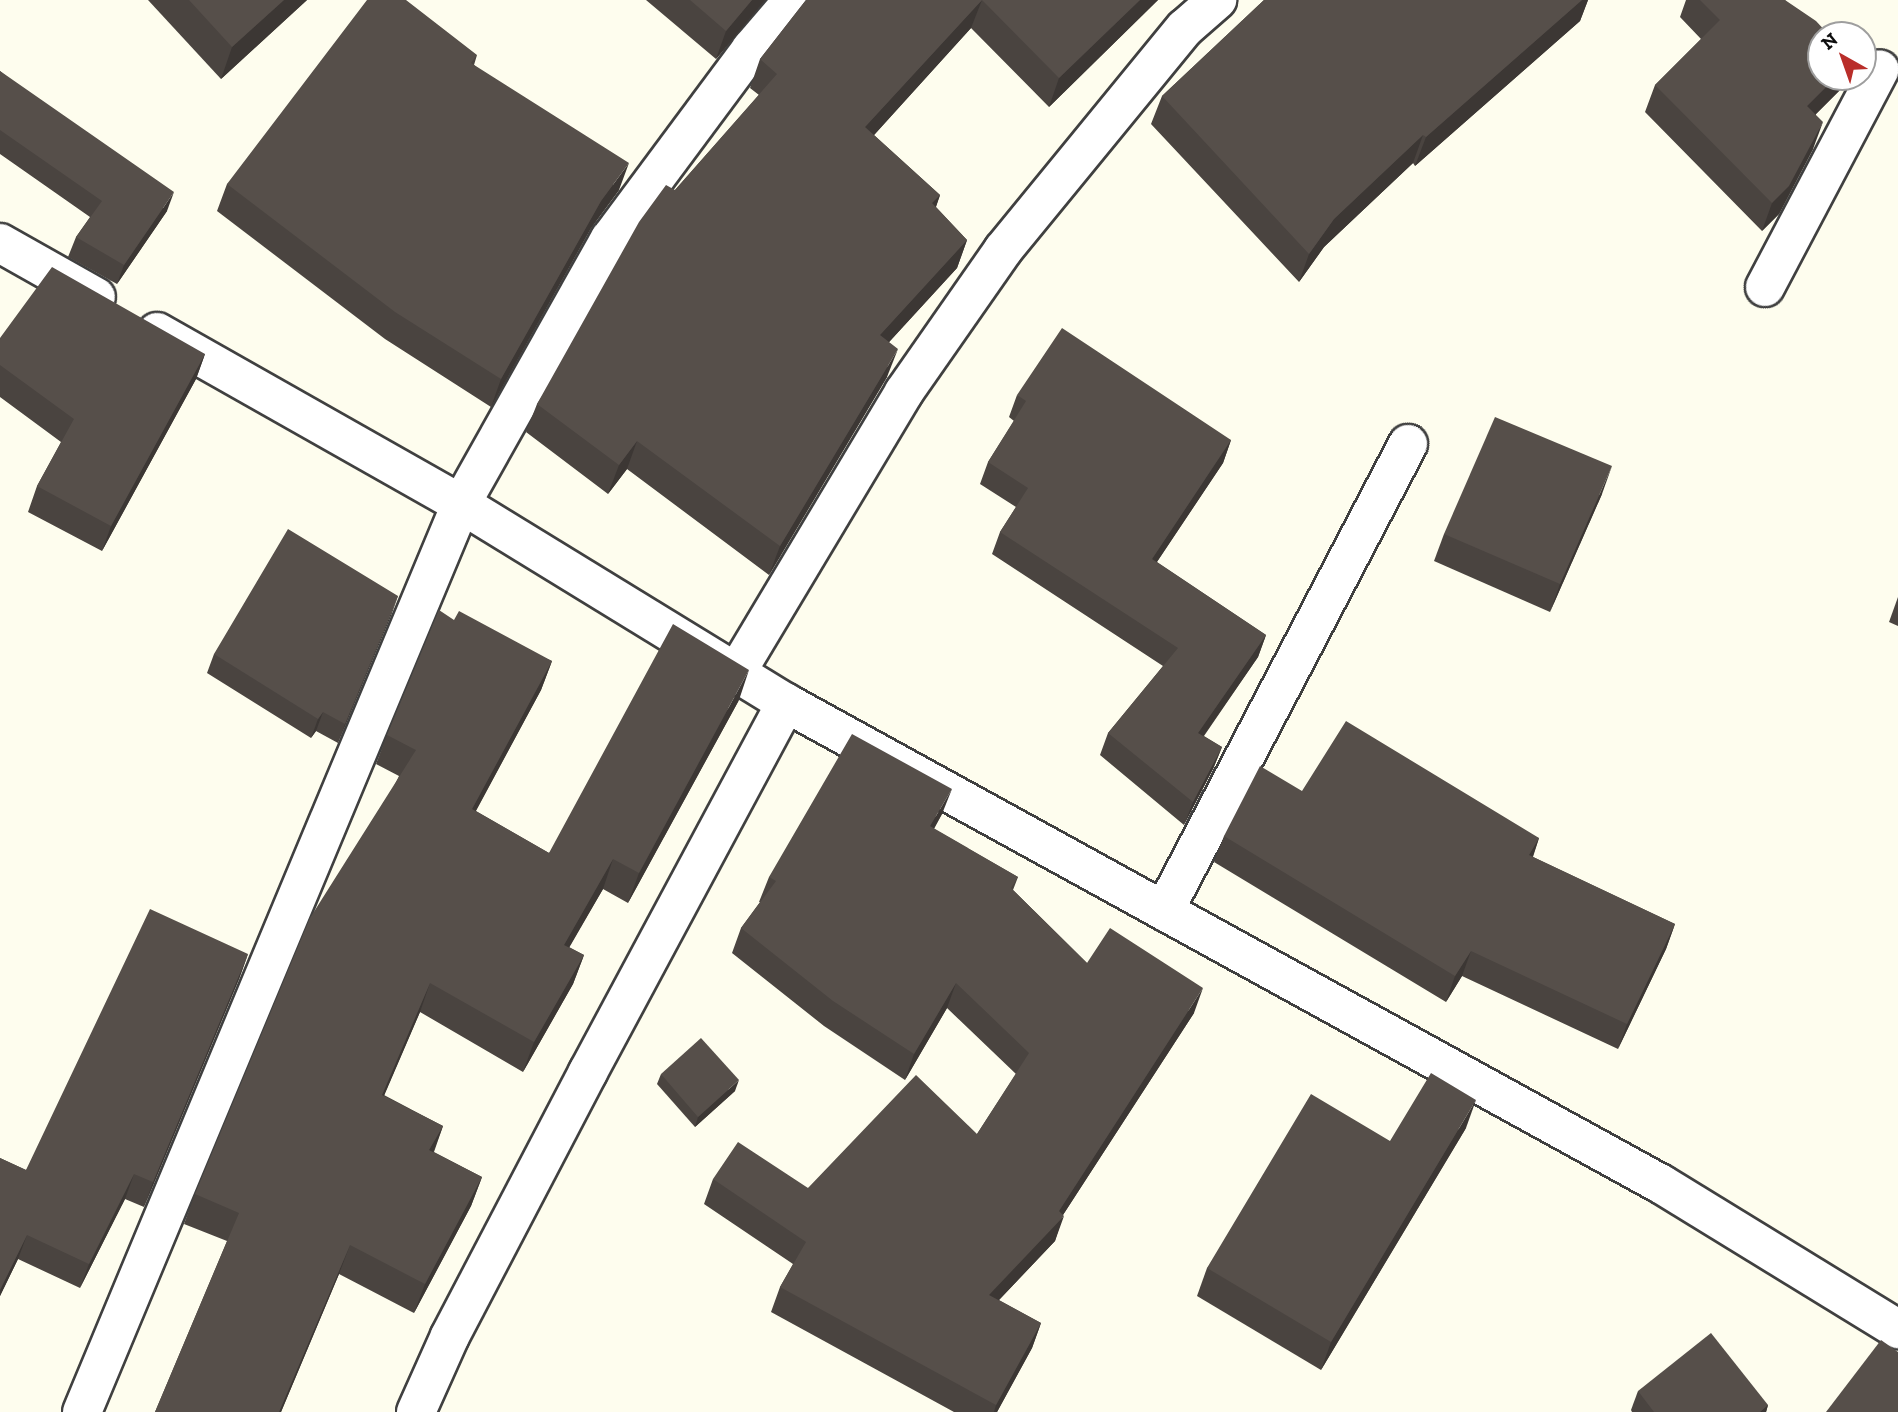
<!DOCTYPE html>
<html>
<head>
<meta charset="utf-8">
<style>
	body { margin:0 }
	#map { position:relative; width:1898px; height:1412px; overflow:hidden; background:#fefdee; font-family:"Zilla Slab",serif }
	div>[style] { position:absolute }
	.roads { filter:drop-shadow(2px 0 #404040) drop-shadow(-2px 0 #404040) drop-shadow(0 2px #404040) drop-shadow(0 -2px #404040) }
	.minor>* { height:38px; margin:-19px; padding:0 19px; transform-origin:19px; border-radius:19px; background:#fff }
	.wall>* { inset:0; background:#4a4440 }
	.shaded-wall>* { inset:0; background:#3c3734 }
	.building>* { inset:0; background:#564f4a }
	span { translate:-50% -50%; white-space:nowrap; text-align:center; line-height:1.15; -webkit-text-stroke:7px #fff; paint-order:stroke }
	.north { position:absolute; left:1807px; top:21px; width:70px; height:70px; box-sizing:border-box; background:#fff; border:2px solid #9e9e9e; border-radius:50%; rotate:320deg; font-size:19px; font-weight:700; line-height:28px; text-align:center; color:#0d0d0d }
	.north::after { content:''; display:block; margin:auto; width:24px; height:32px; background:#b92e2a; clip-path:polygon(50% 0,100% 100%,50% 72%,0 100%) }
</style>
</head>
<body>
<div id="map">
	<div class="roads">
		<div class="minor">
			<i style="left:0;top:243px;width:110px;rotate:29.4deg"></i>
			<i style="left:1765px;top:287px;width:246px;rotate:-62.2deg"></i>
			<i style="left:157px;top:332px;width:349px;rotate:29.5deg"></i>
			<i style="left:461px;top:504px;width:381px;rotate:31.5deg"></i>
			<i style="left:786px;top:703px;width:998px;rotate:28.8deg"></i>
			<i style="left:1661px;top:1184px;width:278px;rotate:31.5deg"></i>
			<i style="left:736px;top:673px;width:327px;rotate:-59.1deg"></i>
			<i style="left:904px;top:392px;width:173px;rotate:-55.1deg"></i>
			<i style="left:1003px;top:250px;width:287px;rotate:-50.7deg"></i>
			<i style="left:1185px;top:28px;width:43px;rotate:-41.2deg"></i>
			<i style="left:1164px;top:911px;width:527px;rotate:-62.41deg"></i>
			<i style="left:82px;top:1412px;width:984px;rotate:-67.34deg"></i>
			<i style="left:461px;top:504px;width:304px;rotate:-60.7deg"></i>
			<i style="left:610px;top:239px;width:237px;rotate:-53.4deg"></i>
			<i style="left:751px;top:49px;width:65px;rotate:-49.4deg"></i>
			<i style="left:416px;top:1412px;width:83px;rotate:-65.9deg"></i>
			<i style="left:450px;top:1336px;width:298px;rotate:-62.4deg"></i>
			<i style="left:588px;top:1072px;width:419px;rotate:-61.8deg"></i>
		</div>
	</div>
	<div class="wall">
		<i style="clip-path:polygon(148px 0,307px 0,221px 79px)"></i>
		<i style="clip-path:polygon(646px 0,765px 0,716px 59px)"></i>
		<i style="clip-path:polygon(806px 0,1158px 0,1049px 107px,971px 28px,874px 135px,940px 195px,936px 207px,967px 240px,957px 268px,889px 342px,887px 377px,769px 575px,627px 469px,608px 494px,526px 432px,537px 404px,675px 190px,759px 95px,750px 88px,760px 59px)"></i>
		<i style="clip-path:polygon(1264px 0,1588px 0,1580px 21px,1415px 166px,1413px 163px,1324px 247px,1299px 282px,1151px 124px,1162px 96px)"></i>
		<i style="clip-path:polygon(1686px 0,1785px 0,1843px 87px,1816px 114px,1813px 149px,1779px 214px,1762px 231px,1645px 112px,1655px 85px,1701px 39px,1680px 17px)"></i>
		<i style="clip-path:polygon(477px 55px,474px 65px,619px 190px,591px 228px,491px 407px,385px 339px,217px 211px,227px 184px)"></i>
		<i style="clip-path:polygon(0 71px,167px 211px,117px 284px,68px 257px,76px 237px,90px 217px,0 154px)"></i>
		<i style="clip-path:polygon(0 338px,205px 354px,196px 379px,102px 551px,28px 512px,37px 486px,61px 442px,0 397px)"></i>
		<i style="clip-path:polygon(1017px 395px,1231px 440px,1223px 463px,1157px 562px,1266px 635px,1258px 657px,1204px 736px,1222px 747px,1213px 769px,1184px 825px,1100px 755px,1108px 733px,1163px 666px,992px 554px,1000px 532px,1016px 507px,980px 484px,988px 462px,1014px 421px,1009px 417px)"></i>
		<i style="clip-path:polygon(1602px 494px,1550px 612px,1434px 561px,1444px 534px)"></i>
		<i style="clip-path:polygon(398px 596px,338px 743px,316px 731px,311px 738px,207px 673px,214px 654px)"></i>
		<i style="clip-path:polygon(1898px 597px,1898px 626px,1889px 622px)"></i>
		<i style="clip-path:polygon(454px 620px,552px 661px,541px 690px,476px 811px,549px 853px,739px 700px,628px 903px,603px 889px,569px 947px,584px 955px,573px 984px,523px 1072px,420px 1012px,384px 1095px,443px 1126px,434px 1152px,482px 1177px,471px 1206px,414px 1313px,339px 1274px,281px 1412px,155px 1412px,227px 1241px,184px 1224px,195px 1194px,399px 776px,376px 764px,387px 735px)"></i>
		<i style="clip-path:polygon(1302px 791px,1539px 838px,1533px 857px,1675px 924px,1666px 949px,1618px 1049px,1462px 976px,1446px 1002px,1214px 862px,1224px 836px)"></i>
		<i style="clip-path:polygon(942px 814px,934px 829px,1018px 877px,1013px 890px,1087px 963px,1194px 1013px,1063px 1215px,1055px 1241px,999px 1300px,1041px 1323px,1032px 1348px,997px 1412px,954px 1412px,771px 1312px,780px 1287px,793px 1264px,704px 1204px,713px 1179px,808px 1188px,977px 1134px,1016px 1074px,947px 1008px,905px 1080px,824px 1026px,732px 953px,741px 928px,760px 902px,759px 902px,769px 877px)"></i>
		<i style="clip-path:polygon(248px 954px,239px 979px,144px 1207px,125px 1199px,80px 1288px,18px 1259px,0 1296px,0 1158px,26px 1170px)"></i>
		<i style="clip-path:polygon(661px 1074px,735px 1091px,695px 1127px,657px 1084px)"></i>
		<i style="clip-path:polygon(1466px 1128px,1321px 1370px,1197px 1296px,1207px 1268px,1390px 1141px)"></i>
		<i style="clip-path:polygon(1638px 1391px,1768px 1405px,1766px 1412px,1632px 1412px,1631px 1410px)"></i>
	</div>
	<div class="shaded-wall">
		<i style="clip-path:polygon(284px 0,307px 0,221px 79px,232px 47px)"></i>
		<i style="clip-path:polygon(752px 0,765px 0,716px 59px,726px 31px)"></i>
		<i style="clip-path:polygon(982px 0,971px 28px,855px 156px,865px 127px)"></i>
		<i style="clip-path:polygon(1140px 0,1158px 0,1049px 107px,1059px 78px)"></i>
		<i style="clip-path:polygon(1582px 0,1588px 0,1580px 21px,1415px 166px,1426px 137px)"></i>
		<i style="clip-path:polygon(1836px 77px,1847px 77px,1843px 87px,1797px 133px,1807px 106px)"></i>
		<i style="clip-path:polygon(1823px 122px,1813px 149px,1779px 214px,1762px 231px,1772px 203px)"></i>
		<i style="clip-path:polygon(1423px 135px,1413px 163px,1324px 247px,1299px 282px,1309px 254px,1334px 219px)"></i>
		<i style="clip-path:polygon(629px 163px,619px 190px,591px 228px,491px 407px,501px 379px,601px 201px)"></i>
		<i style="clip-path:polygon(174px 192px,167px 211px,117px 284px,124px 265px)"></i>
		<i style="clip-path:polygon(940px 195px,930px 223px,932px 203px)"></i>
		<i style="clip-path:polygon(967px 240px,957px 268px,869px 364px,880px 335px)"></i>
		<i style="clip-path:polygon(898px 349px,887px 377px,769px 575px,780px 546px)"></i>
		<i style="clip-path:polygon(205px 354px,196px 379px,102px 551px,111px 526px)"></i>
		<i style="clip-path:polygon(1231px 440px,1223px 463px,1144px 581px,1152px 559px)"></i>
		<i style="clip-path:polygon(637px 441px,627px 469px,608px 494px,619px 465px)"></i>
		<i style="clip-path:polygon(1612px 466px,1602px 494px,1550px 612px,1560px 584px)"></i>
		<i style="clip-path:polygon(398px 596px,391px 616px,338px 743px,345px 724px)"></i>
		<i style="clip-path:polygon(1266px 635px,1258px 657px,1190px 755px,1198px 733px)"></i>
		<i style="clip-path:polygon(552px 661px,541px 690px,461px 838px,472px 809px)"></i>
		<i style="clip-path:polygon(749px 670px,739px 700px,628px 903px,639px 873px)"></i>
		<i style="clip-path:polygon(323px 712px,316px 731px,311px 738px,318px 719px)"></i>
		<i style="clip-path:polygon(1222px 747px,1213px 769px,1184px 825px,1193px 802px)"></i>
		<i style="clip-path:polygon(952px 789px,942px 814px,920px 852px,930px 826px)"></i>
		<i style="clip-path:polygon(1539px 838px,1530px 864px,1529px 855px)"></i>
		<i style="clip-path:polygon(613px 859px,603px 889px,554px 974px,564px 945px)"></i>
		<i style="clip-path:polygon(1675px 924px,1666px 949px,1618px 1049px,1627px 1024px)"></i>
		<i style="clip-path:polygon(1471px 951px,1462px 976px,1446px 1002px,1455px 976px)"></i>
		<i style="clip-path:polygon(248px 954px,239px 979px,144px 1207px,153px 1182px)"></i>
		<i style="clip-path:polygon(584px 955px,573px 984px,523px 1072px,534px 1042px)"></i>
		<i style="clip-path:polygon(430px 983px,420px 1012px,372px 1124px,382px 1095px)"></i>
		<i style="clip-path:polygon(956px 983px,947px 1008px,905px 1080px,914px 1054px)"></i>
		<i style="clip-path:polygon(1203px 988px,1194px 1013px,1059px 1221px,1064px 1216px,1055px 1241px,980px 1320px,989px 1295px,1059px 1211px)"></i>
		<i style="clip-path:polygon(739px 1080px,735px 1091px,695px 1127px,698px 1117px)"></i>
		<i style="clip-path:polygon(1476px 1100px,1466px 1128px,1321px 1370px,1331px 1342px)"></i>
		<i style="clip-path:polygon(443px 1126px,432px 1155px,429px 1150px)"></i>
		<i style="clip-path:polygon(134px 1174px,125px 1199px,80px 1288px,89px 1264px)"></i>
		<i style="clip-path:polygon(482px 1177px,471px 1206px,414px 1313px,425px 1284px)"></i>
		<i style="clip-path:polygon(27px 1235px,18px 1259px,0 1296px,0 1290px)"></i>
		<i style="clip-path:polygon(350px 1245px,339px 1274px,281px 1412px,279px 1412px)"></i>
		<i style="clip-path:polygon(1041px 1323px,1032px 1348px,997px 1412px,994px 1412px,996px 1405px)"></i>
		<i style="clip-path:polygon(1768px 1405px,1766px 1412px,1760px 1412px)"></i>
	</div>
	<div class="building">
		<i style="clip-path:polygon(189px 0,284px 0,232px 47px)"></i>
		<i style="clip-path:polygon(367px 0,406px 0,477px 55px,471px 63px,629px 163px,601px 201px,501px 379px,395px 312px,227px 184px)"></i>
		<i style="clip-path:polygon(690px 0,752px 0,726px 31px)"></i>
		<i style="clip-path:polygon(806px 0,982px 0,865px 127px,940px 195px,932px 203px,967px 240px,880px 335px,898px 349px,780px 546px,637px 441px,619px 465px,537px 404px,639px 222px,666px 185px,675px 190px,777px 74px,760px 59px)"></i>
		<i style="clip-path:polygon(982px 0,1140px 0,1059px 78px)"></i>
		<i style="clip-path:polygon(1264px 0,1582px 0,1426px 137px,1423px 135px,1334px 219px,1309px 254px,1162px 96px)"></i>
		<i style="clip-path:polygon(1700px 0,1785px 0,1816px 21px,1829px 35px,1821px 35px,1821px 77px,1836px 77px,1807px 106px,1823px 122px,1789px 186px,1772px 203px,1655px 85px,1720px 20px)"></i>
		<i style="clip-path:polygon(0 71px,174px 192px,124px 265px,76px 237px,102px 201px,0 130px)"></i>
		<i style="clip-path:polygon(52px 267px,205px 354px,111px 526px,37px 486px,74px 419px,0 365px,0 338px)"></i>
		<i style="clip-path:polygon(1062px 328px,1231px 440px,1152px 559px,1266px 635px,1198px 733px,1222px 747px,1193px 802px,1108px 733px,1178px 648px,1000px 532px,1028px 488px,988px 462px,1026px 401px,1017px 395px)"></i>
		<i style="clip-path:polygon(1495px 417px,1612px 466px,1560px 584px,1444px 534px)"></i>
		<i style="clip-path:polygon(288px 529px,398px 596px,345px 724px,323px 712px,318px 719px,214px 654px)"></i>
		<i style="clip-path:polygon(439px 610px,454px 620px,459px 611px,552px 661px,472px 809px,549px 853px,673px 624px,749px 670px,639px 873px,613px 859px,564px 945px,584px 955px,534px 1042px,430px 983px,382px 1095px,443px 1126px,429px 1150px,482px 1177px,425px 1284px,350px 1245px,279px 1412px,155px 1412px,239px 1213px,195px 1194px,310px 918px,416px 750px,387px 735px)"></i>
		<i style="clip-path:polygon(1346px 721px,1539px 838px,1529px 855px,1675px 924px,1627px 1024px,1471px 951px,1455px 976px,1224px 836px,1260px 766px,1302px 791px)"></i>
		<i style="clip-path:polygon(852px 734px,952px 789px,930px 826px,1018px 877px,1011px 888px,1087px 963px,1110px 928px,1203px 988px,1059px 1211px,1064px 1216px,989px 1295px,1041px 1323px,996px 1405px,780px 1287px,806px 1242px,713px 1179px,738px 1142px,808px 1188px,916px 1075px,977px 1134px,1029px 1053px,956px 983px,914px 1054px,833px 1001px,741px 928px,776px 881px,769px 877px)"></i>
		<i style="clip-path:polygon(150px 909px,248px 954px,153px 1182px,134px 1174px,89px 1264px,27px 1235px,0 1290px,0 1158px,26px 1170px)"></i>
		<i style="clip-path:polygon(701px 1038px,739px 1080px,698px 1117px,661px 1074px)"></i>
		<i style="clip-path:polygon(1431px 1073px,1476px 1100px,1331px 1342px,1207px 1268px,1311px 1094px,1390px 1141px)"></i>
		<i style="clip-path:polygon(1711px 1333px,1768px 1405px,1760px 1412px,1654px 1412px,1638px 1391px)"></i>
		<i style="clip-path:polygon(1881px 1340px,1898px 1352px,1898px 1412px,1826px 1412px)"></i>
	</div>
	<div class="north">N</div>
</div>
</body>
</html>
